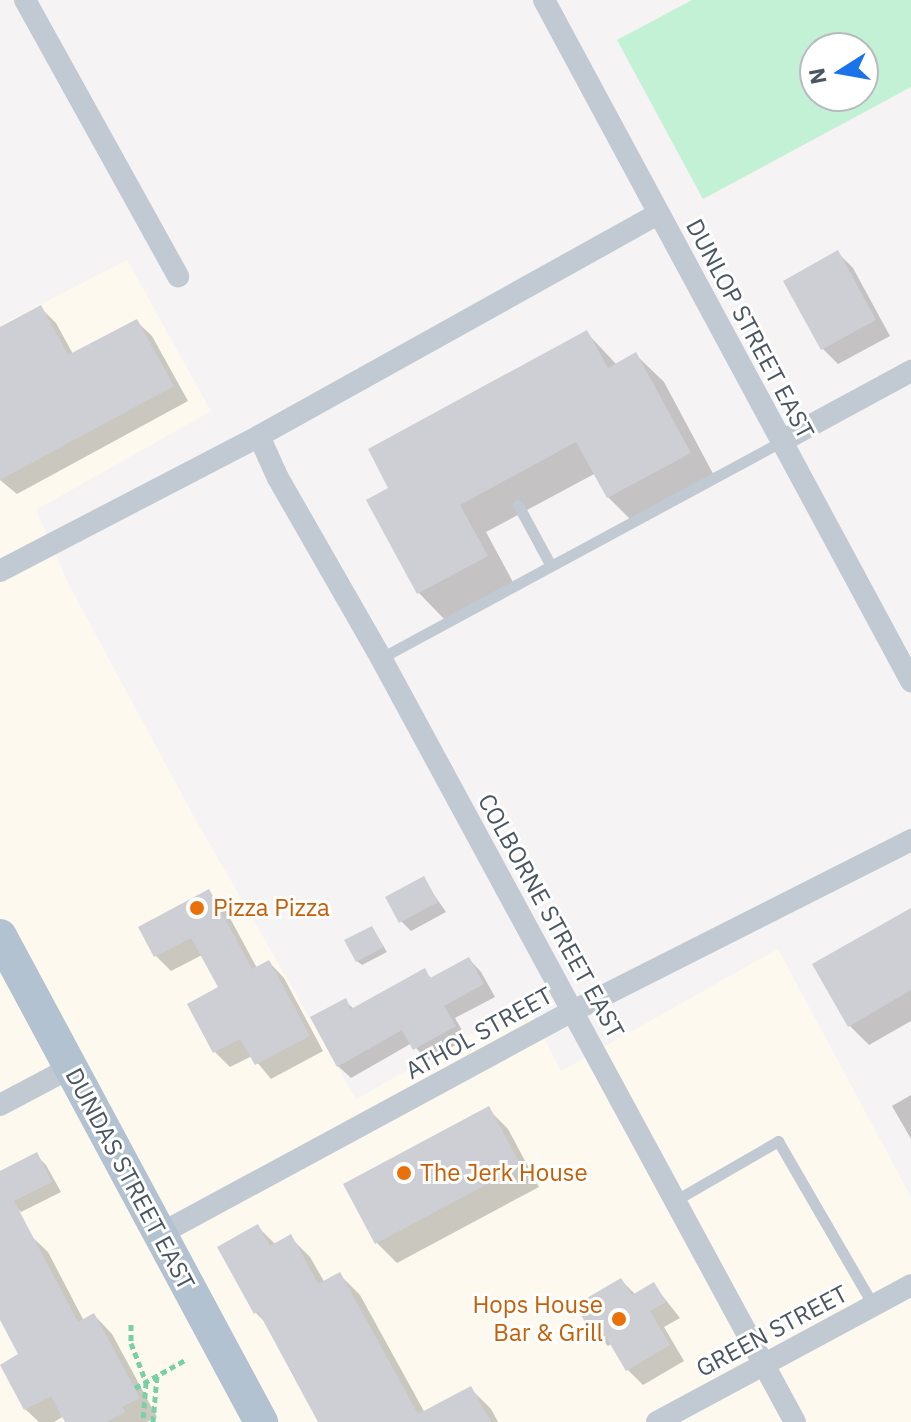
<!DOCTYPE html>
<html>
<head>
<meta charset="utf-8">
<style>
	body { margin:0 }
	#map { position:relative; width:911px; height:1422px; overflow:hidden; background:#f5f3f3; font-family:"IBM Plex Sans",sans-serif }
	div>[style] { position:absolute }
	.commercial>* { inset:0; background:#fdf9ef }
	.green>* { inset:0; background:#c3f1d5 }
	.shadow>* { inset:0; background:#0003 }
	.building>* { inset:0; background:#cdcfd5 }
	.path>* { height:5px; margin-top:-2.5px; transform-origin:0; background:repeating-linear-gradient(90deg,#7ad0a6 0 6px,transparent 0 10px) }
	.lane>* { height:11px; margin:-5.5px; padding:0 5.5px; transform-origin:5.5px; border-radius:5.5px; background:#c1cad2 }
	.street>* { height:22px; margin:-11px; padding:0 11px; transform-origin:11px; border-radius:11px; background:#c1cad2 }
	.primary>* { height:34px; margin:-17px; padding:0 17px; transform-origin:17px; border-radius:17px; background:#b3c2d1 }
	.dots>* { width:22px; height:22px; translate:-50% -50%; box-sizing:border-box; border:4px solid #fff; border-radius:50% }
	span { translate:-50% -50%; white-space:nowrap; text-align:center; line-height:1.15; -webkit-text-stroke:6px #fff; paint-order:stroke }
	.street-label { font-size:24px; color:#4a5661 }
	.food-label { font-size:24px; color:#c56008 }
	.left { translate:0 -50%; text-align:left }
	.right { translate:-100% -50%; text-align:right }
	.north { position:absolute; left:799px; top:32px; width:80px; height:80px; box-sizing:border-box; background:#fff; border:2px solid #b7bbc0; border-radius:50%; rotate:259deg; font-size:22px; font-weight:700; line-height:32px; text-align:center; color:#4a5661 }
	.north::after { content:''; display:block; margin:auto; width:28px; height:36px; background:#1a73e8; clip-path:polygon(50% 0,100% 100%,50% 72%,0 100%) }
</style>
</head>
<body>
<div id="map">
	<div class="commercial">
		<i style="clip-path:polygon(127px 260px,211px 411px,36px 510px,70px 587px,192px 813px,356px 1099px,526px 1003px,561px 1071px,778px 949px,911px 1197px,911px 1422px,0 1422px,0 325px)"></i>
	</div>
	<div class="green">
		<i style="clip-path:polygon(evenodd,692px 0,911px 0,911px 87px,703px 199px,617px 40px,692px 0,815px 48px,863px 48px,863px 96px,815px 96px,815px 48px)"></i>
	</div>
	<div class="shadow">
		<i style="clip-path:polygon(838px 253px,853px 268px,890px 336px,838px 364px,823px 349px,786px 281px)"></i>
		<i style="clip-path:polygon(41px 308px,56px 323px,73px 354px,136px 321px,152px 336px,188px 401px,17px 494px,0 480px,0 329px)"></i>
		<i style="clip-path:polygon(587px 333px,617px 365px,636px 355px,664px 382px,717px 481px,636px 525px,608px 497px,596px 473px,486px 532px,514px 584px,446px 621px,419px 593px,369px 500px,391px 489px)"></i>
		<i style="clip-path:polygon(423px 879px,446px 912px,411px 931px,401px 921px)"></i>
		<i style="clip-path:polygon(209px 892px,224px 907px,257px 968px,269px 962px,284px 978px,323px 1051px,271px 1079px,252px 1056px,230px 1067px,215px 1052px,220px 988px,202px 955px,171px 971px,156px 956px,141px 928px)"></i>
		<i style="clip-path:polygon(911px 910px,911px 1021px,869px 1045px,849px 1025px)"></i>
		<i style="clip-path:polygon(372px 928px,387px 952px,362px 965px,357px 961px)"></i>
		<i style="clip-path:polygon(469px 959px,481px 972px,495px 997px,455px 1018px,467px 1039px,427px 1061px,412px 1043px,351px 1078px,338px 1066px,345px 1001px,354px 1009px,424px 971px,432px 979px)"></i>
		<i style="clip-path:polygon(911px 1095px,911px 1139px,892px 1106px)"></i>
		<i style="clip-path:polygon(488px 1109px,508px 1129px,539px 1187px,397px 1263px,377px 1243px,346px 1185px)"></i>
		<i style="clip-path:polygon(36px 1155px,46px 1165px,61px 1192px,21px 1212px,11px 1202px,0 1182px,0 1173px)"></i>
		<i style="clip-path:polygon(258px 1227px,276px 1245px,290px 1237px,310px 1257px,325px 1283px,340px 1275px,360px 1295px,425px 1413px,471px 1389px,491px 1409px,498px 1422px,320px 1422px,267px 1324px,255px 1312px)"></i>
		<i style="clip-path:polygon(29px 1234px,48px 1252px,84px 1321px,94px 1315px,112px 1334px,157px 1417px,147px 1422px,67px 1422px,64px 1416px,54px 1422px,39px 1422px,25px 1409px,21px 1355px,0 1316px,0 1249px)"></i>
		<i style="clip-path:polygon(621px 1280px,636px 1295px,654px 1285px,680px 1318px,664px 1327px,684px 1361px,643px 1385px,628px 1370px,612px 1343px,608px 1346px,593px 1331px)"></i>
	</div>
	<div class="building">
		<i style="clip-path:polygon(838px 250px,876px 320px,821px 350px,783px 281px)"></i>
		<i style="clip-path:polygon(41px 305px,68px 355px,137px 319px,174px 386px,0 480px,0 327px)"></i>
		<i style="clip-path:polygon(587px 330px,608px 368px,636px 352px,691px 453px,607px 498px,576px 442px,460px 505px,488px 556px,417px 594px,366px 500px,388px 488px,368px 449px)"></i>
		<i style="clip-path:polygon(424px 876px,438px 902px,399px 923px,385px 897px)"></i>
		<i style="clip-path:polygon(209px 889px,252px 969px,269px 960px,310px 1036px,255px 1065px,240px 1039px,213px 1053px,187px 1004px,218px 987px,191px 938px,154px 957px,138px 927px)"></i>
		<i style="clip-path:polygon(911px 908px,911px 990px,848px 1027px,812px 964px)"></i>
		<i style="clip-path:polygon(372px 926px,384px 947px,356px 962px,344px 940px)"></i>
		<i style="clip-path:polygon(469px 957px,484px 984px,444px 1006px,456px 1026px,413px 1050px,402px 1030px,337px 1067px,310px 1017px,346px 998px,351px 1009px,425px 968px,430px 978px)"></i>
		<i style="clip-path:polygon(489px 1106px,521px 1166px,375px 1244px,343px 1184px)"></i>
		<i style="clip-path:polygon(37px 1152px,52px 1182px,14px 1201px,78px 1322px,94px 1313px,140px 1398px,122px 1407px,125px 1412px,107px 1422px,65px 1422px,51px 1396px,24px 1410px,0 1365px,18px 1354px,0 1320px,0 1171px)"></i>
		<i style="clip-path:polygon(258px 1224px,270px 1246px,291px 1234px,318px 1284px,340px 1272px,418px 1414px,471px 1386px,491px 1422px,318px 1422px,258px 1311px,254px 1314px,217px 1247px)"></i>
		<i style="clip-path:polygon(621px 1278px,632px 1295px,654px 1282px,666px 1302px,650px 1311px,670px 1345px,626px 1371px,600px 1327px,591px 1332px,575px 1305px)"></i>
	</div>
	<div class="path">
		<i style="left:131px;top:1324px;width:19px;rotate:90deg"></i>
		<i style="left:131px;top:1343px;width:42px;rotate:69deg"></i>
		<i style="left:146px;top:1382px;width:40px;rotate:94.3deg"></i>
		<i style="left:135px;top:1388px;width:57px;rotate:-29.2deg"></i>
		<i style="left:153px;top:1422px;width:47px;rotate:-85.1deg"></i>
	</div>
	<div class="lane">
		<i style="left:518px;top:505px;width:69px;rotate:61.6deg"></i>
		<i style="left:381px;top:658px;width:456px;rotate:-28.4deg"></i>
		<i style="left:676px;top:1200px;width:118px;rotate:-30deg"></i>
		<i style="left:778px;top:1141px;width:190px;rotate:59.9deg"></i>
	</div>
	<div class="street">
		<i style="left:25px;top:0;width:316px;rotate:61deg"></i>
		<i style="left:544px;top:0;width:774px;rotate:61.68deg"></i>
		<i style="left:259px;top:436px;width:46px;rotate:65.7deg"></i>
		<i style="left:278px;top:478px;width:207px;rotate:60.2deg"></i>
		<i style="left:381px;top:658px;width:869px;rotate:61.55deg"></i>
		<i style="left:782px;top:441px;width:147px;rotate:-28.5deg"></i>
		<i style="left:0;top:571px;width:292px;rotate:-27.5deg"></i>
		<i style="left:259px;top:436px;width:457px;rotate:-29.1deg"></i>
		<i style="left:0;top:1105px;width:79px;rotate:-27.9deg"></i>
		<i style="left:160px;top:1234px;width:469px;rotate:-28.4deg"></i>
		<i style="left:573px;top:1011px;width:379px;rotate:-26.8deg"></i>
		<i style="left:657px;top:1422px;width:289px;rotate:-28.3deg"></i>
	</div>
	<div class="primary">
		<i style="left:0;top:936px;width:552px;rotate:61.76deg"></i>
	</div>
	<div class="dots">
		<i style="left:197px;top:908px;background:#e8710a"></i>
		<i style="left:404px;top:1173px;background:#e8710a"></i>
		<i style="left:619px;top:1319px;background:#e8710a"></i>
	</div>
	<div class="street-label">
		<span style="left:750px;top:329px;rotate:62deg">DUNLOP STREET EAST</span>
		<span style="left:551px;top:916px;rotate:61deg">COLBORNE STREET EAST</span>
		<span style="left:479px;top:1033px;rotate:-29deg">ATHOL STREET</span>
		<span style="left:130px;top:1179px;rotate:62deg">DUNDAS STREET EAST</span>
		<span style="left:772px;top:1331px;rotate:-28deg">GREEN STREET</span>
	</div>
	<div class="food-label">
		<span class="left" style="left:213px;top:908px">Pizza Pizza</span>
		<span class="left" style="left:420px;top:1173px">The Jerk House</span>
		<span class="right" style="left:603px;top:1319px">Hops House<br>Bar &amp; Grill</span>
	</div>
	<div class="north">N</div>
</div>
</body>
</html>
